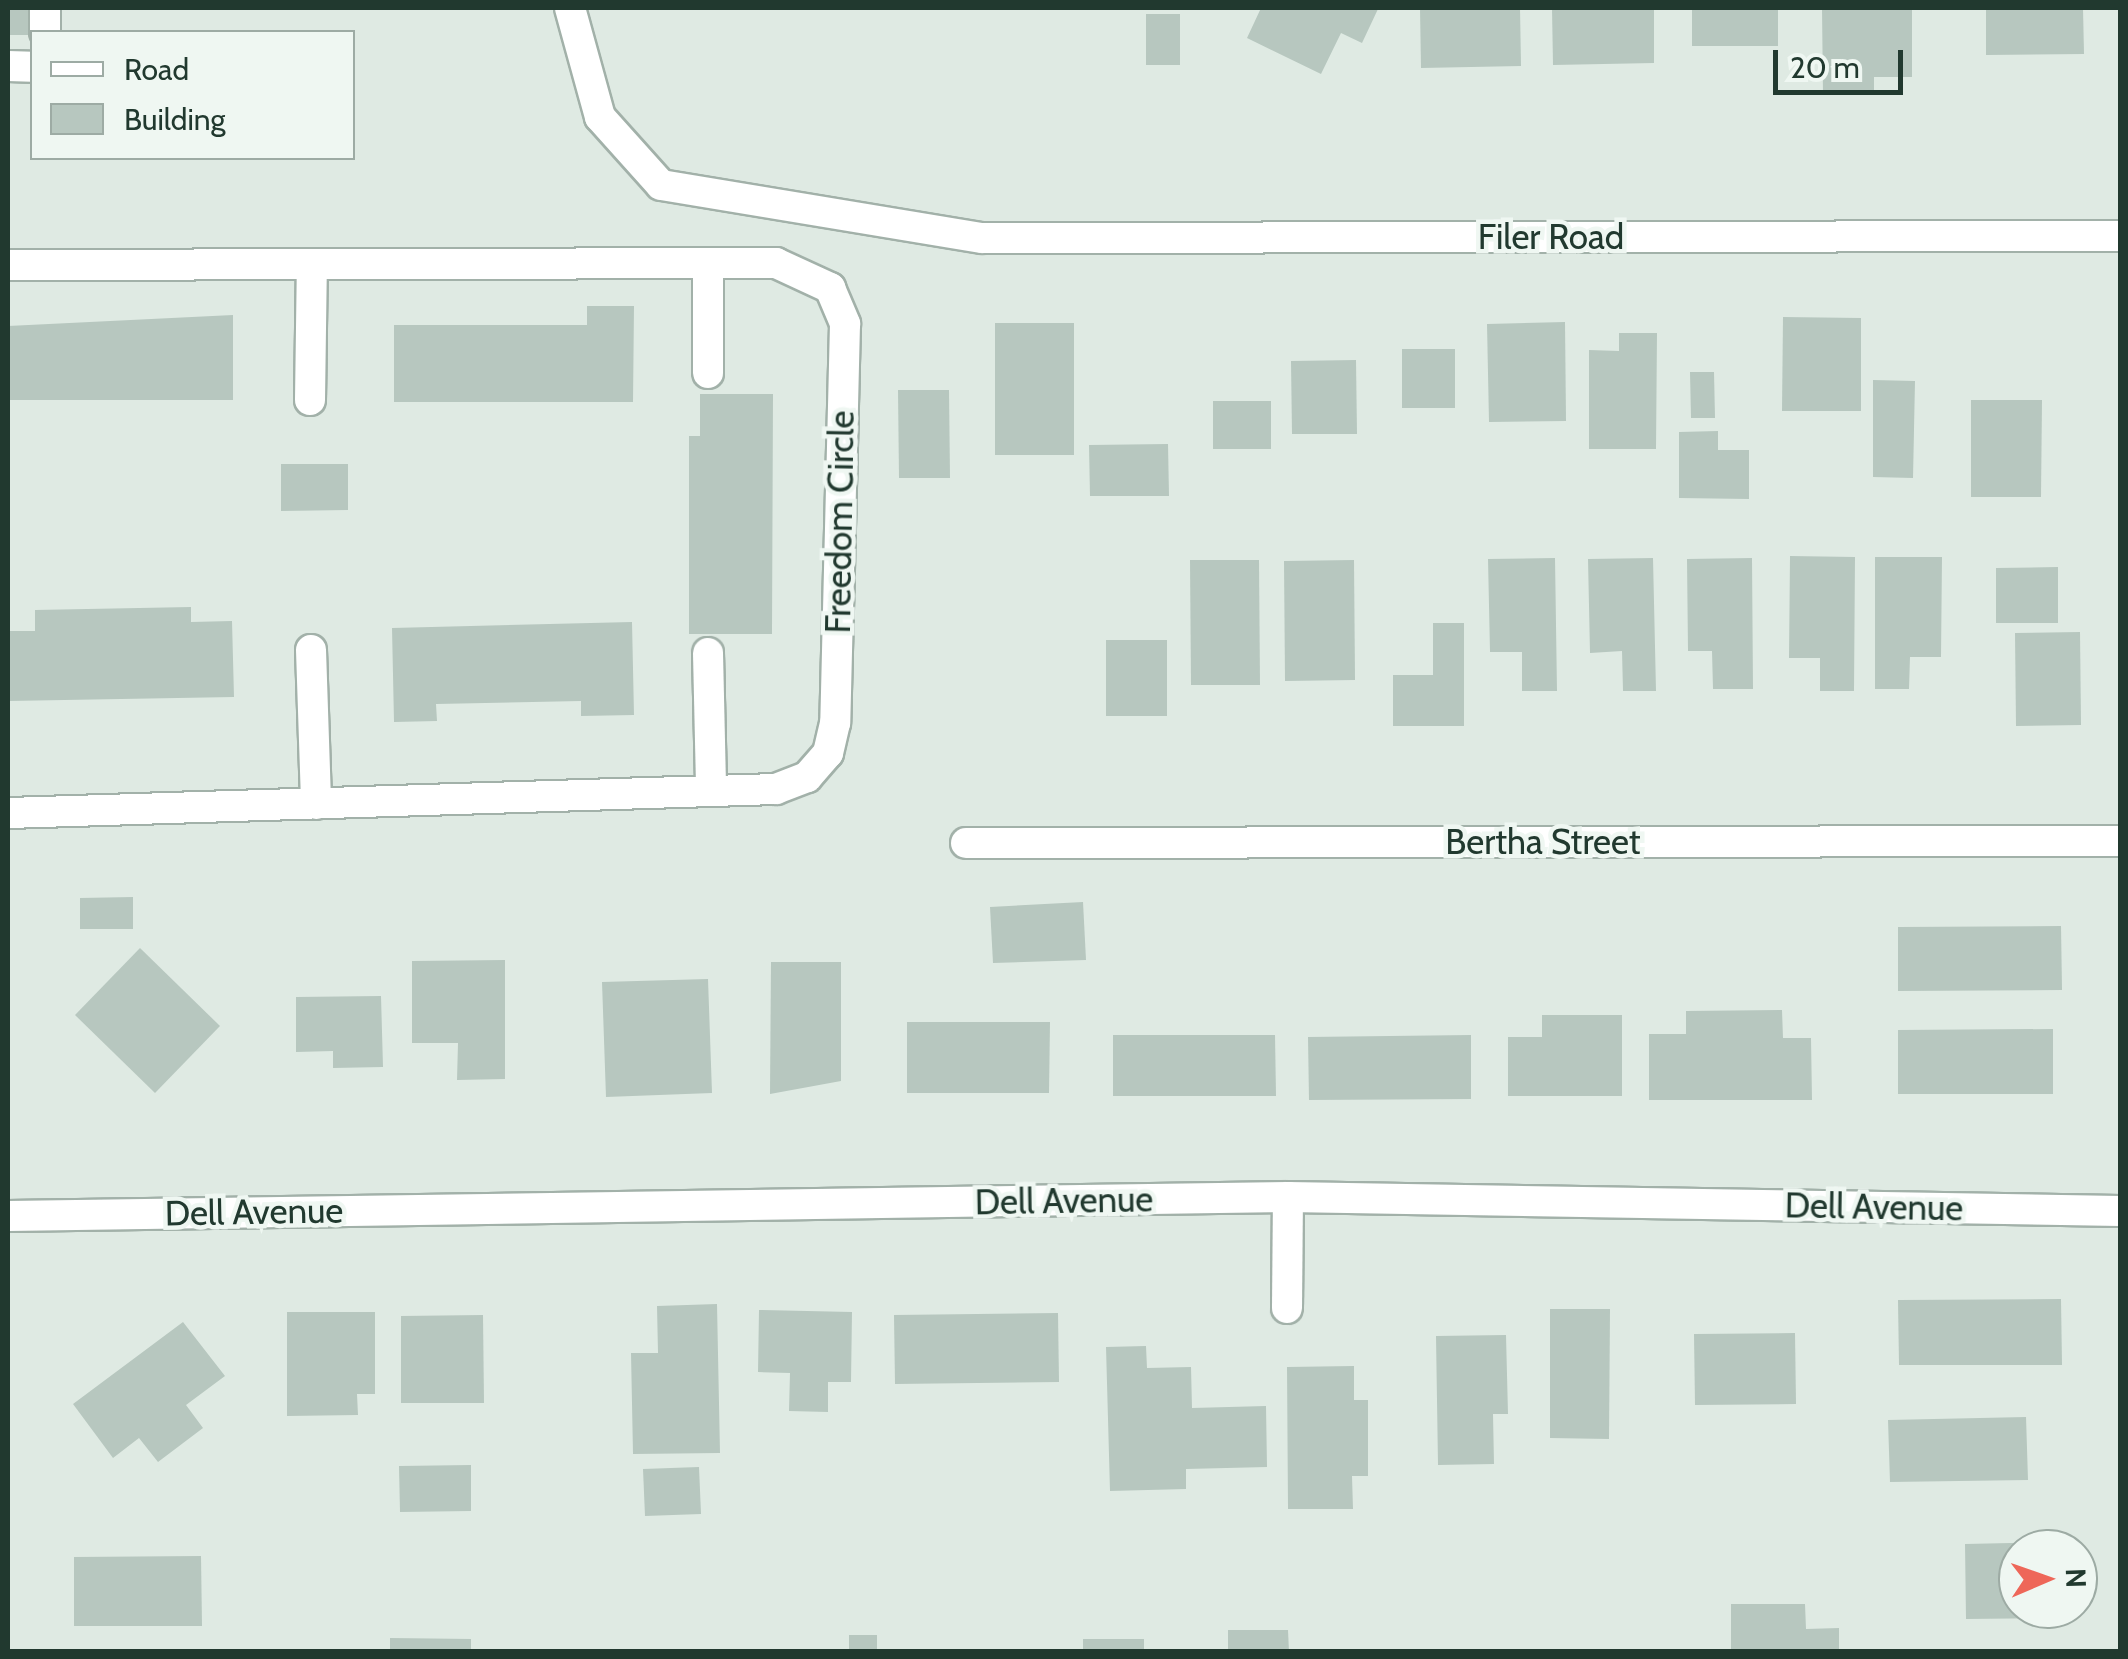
<!DOCTYPE html>
<html>
<head>
<meta charset="utf-8">
<style>
	body { margin:0 }
	#map { position:relative; width:2128px; height:1659px; overflow:hidden; background:#dfeae3; font-family:Cabin,sans-serif }
	div>[style] { position:absolute }
	.building>* { inset:0; background:#b7c7bf }
	.roads { filter:drop-shadow(2px 0 #a2b1a9) drop-shadow(-2px 0 #a2b1a9) drop-shadow(0 2px #a2b1a9) drop-shadow(0 -2px #a2b1a9) }
	.minor>* { height:30px; margin:-15px; padding:0 15px; transform-origin:15px; border-radius:15px; background:#fff }
	span { translate:-50% -50%; white-space:nowrap; text-align:center; line-height:1.15; -webkit-text-stroke:9px #eff7f2; paint-order:stroke }
	.street-label { font-size:35px; color:#21392f }
	.frame { position:absolute; inset:0; border:10px solid #21392f; pointer-events:none }
	.legend { position:absolute; left:30px; top:30px; width:325px; height:130px; box-sizing:border-box; background:#eff7f2; border:2px solid #9daba4; margin:0; padding:12px 18px; list-style:none; font-size:30px; color:#21392f }
	.legend li { display:flex; align-items:center; gap:20px; height:50px }
	.legend b { width:50px; border:2px solid #9daba4 }
	.north { position:absolute; left:1998px; top:1529px; width:100px; height:100px; box-sizing:border-box; background:#eff7f2; border:2px solid #9daba4; border-radius:50%; rotate:88deg; font-size:28px; font-weight:700; line-height:40px; text-align:center; color:#21392f }
	.north::after { content:''; display:block; margin:auto; width:35px; height:45px; background:#ee6759; clip-path:polygon(50% 0,100% 100%,50% 72%,0 100%) }
	.scale { position:absolute; left:1773px; top:50px; width:130px; height:45px; box-sizing:border-box; border:5px solid #21392f; border-top:0; padding-left:12px; font-size:30px; line-height:35px; white-space:nowrap; color:#21392f; -webkit-text-stroke:8px #eff7f2; paint-order:stroke }
</style>
</head>
<body>
<div id="map">
	<div class="building">
		<i style="clip-path:polygon(8px 8px,28px 8px,28px 35px,8px 35px)"></i>
		<i style="clip-path:polygon(1261px 8px,1375px 8px,1378px 9px,1362px 43px,1341px 33px,1321px 74px,1247px 38px)"></i>
		<i style="clip-path:polygon(1420px 8px,1520px 8px,1521px 66px,1421px 68px)"></i>
		<i style="clip-path:polygon(1552px 8px,1654px 8px,1654px 63px,1553px 65px)"></i>
		<i style="clip-path:polygon(1692px 8px,1778px 8px,1778px 46px,1692px 46px)"></i>
		<i style="clip-path:polygon(1822px 8px,1912px 8px,1912px 77px,1874px 77px,1874px 94px,1823px 95px)"></i>
		<i style="clip-path:polygon(1986px 8px,2083px 8px,2084px 54px,1986px 55px)"></i>
		<i style="clip-path:polygon(1146px 14px,1180px 14px,1180px 65px,1146px 65px)"></i>
		<i style="clip-path:polygon(587px 306px,634px 306px,633px 402px,394px 402px,394px 325px,587px 325px)"></i>
		<i style="clip-path:polygon(233px 315px,233px 400px,8px 400px,8px 326px)"></i>
		<i style="clip-path:polygon(1783px 317px,1861px 318px,1861px 411px,1782px 411px)"></i>
		<i style="clip-path:polygon(1565px 322px,1566px 421px,1489px 422px,1487px 324px)"></i>
		<i style="clip-path:polygon(995px 323px,1074px 323px,1074px 455px,995px 455px)"></i>
		<i style="clip-path:polygon(1619px 333px,1657px 333px,1656px 449px,1589px 449px,1589px 350px,1619px 351px)"></i>
		<i style="clip-path:polygon(1402px 349px,1455px 349px,1455px 408px,1402px 408px)"></i>
		<i style="clip-path:polygon(1356px 360px,1357px 434px,1292px 434px,1291px 361px)"></i>
		<i style="clip-path:polygon(1690px 372px,1714px 372px,1715px 418px,1691px 418px)"></i>
		<i style="clip-path:polygon(1873px 380px,1915px 381px,1913px 478px,1873px 477px)"></i>
		<i style="clip-path:polygon(898px 390px,949px 390px,950px 478px,899px 478px)"></i>
		<i style="clip-path:polygon(700px 394px,773px 394px,772px 634px,689px 634px,689px 436px,700px 436px)"></i>
		<i style="clip-path:polygon(1971px 400px,2042px 400px,2041px 497px,1971px 497px)"></i>
		<i style="clip-path:polygon(1213px 401px,1271px 401px,1271px 449px,1213px 449px)"></i>
		<i style="clip-path:polygon(1718px 431px,1718px 450px,1749px 450px,1749px 499px,1679px 498px,1679px 432px)"></i>
		<i style="clip-path:polygon(1168px 444px,1169px 496px,1090px 496px,1089px 445px)"></i>
		<i style="clip-path:polygon(281px 464px,348px 464px,348px 510px,281px 511px)"></i>
		<i style="clip-path:polygon(1790px 556px,1855px 557px,1854px 691px,1820px 691px,1820px 658px,1789px 658px)"></i>
		<i style="clip-path:polygon(1875px 557px,1942px 557px,1941px 657px,1910px 657px,1909px 689px,1875px 689px)"></i>
		<i style="clip-path:polygon(1555px 558px,1557px 691px,1522px 691px,1522px 652px,1490px 652px,1488px 559px)"></i>
		<i style="clip-path:polygon(1653px 558px,1656px 691px,1623px 691px,1622px 651px,1590px 653px,1588px 559px)"></i>
		<i style="clip-path:polygon(1752px 558px,1753px 689px,1713px 689px,1712px 651px,1688px 651px,1687px 559px)"></i>
		<i style="clip-path:polygon(1190px 560px,1259px 560px,1260px 685px,1191px 685px)"></i>
		<i style="clip-path:polygon(1354px 560px,1355px 680px,1285px 681px,1284px 561px)"></i>
		<i style="clip-path:polygon(2058px 567px,2058px 623px,1996px 623px,1996px 568px)"></i>
		<i style="clip-path:polygon(191px 607px,191px 622px,232px 621px,234px 697px,8px 701px,8px 631px,35px 631px,35px 610px)"></i>
		<i style="clip-path:polygon(632px 622px,634px 715px,581px 716px,581px 701px,436px 704px,437px 721px,394px 722px,392px 628px)"></i>
		<i style="clip-path:polygon(1433px 623px,1464px 623px,1464px 726px,1393px 726px,1393px 675px,1433px 675px)"></i>
		<i style="clip-path:polygon(2080px 632px,2081px 725px,2016px 726px,2015px 633px)"></i>
		<i style="clip-path:polygon(1106px 640px,1167px 640px,1167px 716px,1106px 716px)"></i>
		<i style="clip-path:polygon(133px 897px,133px 929px,80px 929px,80px 898px)"></i>
		<i style="clip-path:polygon(1083px 902px,1086px 960px,993px 963px,990px 907px)"></i>
		<i style="clip-path:polygon(2061px 926px,2062px 990px,1898px 991px,1898px 927px)"></i>
		<i style="clip-path:polygon(140px 948px,220px 1026px,155px 1093px,75px 1015px)"></i>
		<i style="clip-path:polygon(505px 960px,505px 1079px,457px 1080px,458px 1043px,412px 1043px,412px 961px)"></i>
		<i style="clip-path:polygon(771px 962px,841px 962px,841px 1081px,770px 1094px)"></i>
		<i style="clip-path:polygon(708px 979px,712px 1093px,606px 1097px,602px 982px)"></i>
		<i style="clip-path:polygon(381px 996px,383px 1067px,333px 1068px,333px 1051px,296px 1052px,296px 997px)"></i>
		<i style="clip-path:polygon(1782px 1010px,1783px 1038px,1811px 1038px,1812px 1100px,1649px 1100px,1649px 1034px,1686px 1034px,1686px 1011px)"></i>
		<i style="clip-path:polygon(1542px 1015px,1622px 1015px,1622px 1096px,1508px 1096px,1508px 1037px,1542px 1037px)"></i>
		<i style="clip-path:polygon(907px 1022px,1050px 1022px,1049px 1093px,907px 1093px)"></i>
		<i style="clip-path:polygon(2053px 1029px,2053px 1094px,1898px 1094px,1898px 1030px)"></i>
		<i style="clip-path:polygon(1113px 1035px,1275px 1035px,1276px 1096px,1113px 1096px)"></i>
		<i style="clip-path:polygon(1471px 1035px,1471px 1099px,1309px 1100px,1308px 1037px)"></i>
		<i style="clip-path:polygon(2061px 1299px,2062px 1365px,1899px 1365px,1898px 1300px)"></i>
		<i style="clip-path:polygon(717px 1304px,720px 1453px,633px 1454px,631px 1353px,658px 1353px,657px 1306px)"></i>
		<i style="clip-path:polygon(1550px 1309px,1610px 1309px,1609px 1439px,1550px 1438px)"></i>
		<i style="clip-path:polygon(759px 1310px,852px 1312px,851px 1382px,828px 1382px,828px 1412px,789px 1411px,790px 1373px,758px 1372px)"></i>
		<i style="clip-path:polygon(287px 1312px,375px 1312px,375px 1394px,357px 1394px,358px 1415px,287px 1416px)"></i>
		<i style="clip-path:polygon(1058px 1313px,1059px 1382px,895px 1384px,894px 1315px)"></i>
		<i style="clip-path:polygon(483px 1315px,484px 1403px,401px 1403px,401px 1316px)"></i>
		<i style="clip-path:polygon(183px 1322px,225px 1376px,186px 1405px,203px 1428px,158px 1462px,139px 1438px,113px 1458px,73px 1404px)"></i>
		<i style="clip-path:polygon(1795px 1333px,1796px 1404px,1695px 1405px,1694px 1334px)"></i>
		<i style="clip-path:polygon(1506px 1335px,1508px 1414px,1493px 1414px,1494px 1464px,1438px 1465px,1436px 1336px)"></i>
		<i style="clip-path:polygon(1146px 1346px,1147px 1368px,1191px 1367px,1192px 1408px,1266px 1406px,1267px 1467px,1186px 1469px,1186px 1489px,1110px 1491px,1106px 1347px)"></i>
		<i style="clip-path:polygon(1354px 1366px,1354px 1400px,1368px 1400px,1368px 1476px,1352px 1476px,1353px 1509px,1288px 1509px,1287px 1367px)"></i>
		<i style="clip-path:polygon(2026px 1417px,2028px 1480px,1890px 1482px,1888px 1420px)"></i>
		<i style="clip-path:polygon(471px 1465px,471px 1511px,400px 1512px,399px 1466px)"></i>
		<i style="clip-path:polygon(699px 1467px,701px 1514px,645px 1516px,643px 1469px)"></i>
		<i style="clip-path:polygon(2050px 1542px,2018px 1549px,2018px 1609px,2050px 1609px,2050px 1618px,1966px 1619px,1965px 1544px)"></i>
		<i style="clip-path:polygon(201px 1556px,202px 1626px,74px 1626px,74px 1557px)"></i>
		<i style="clip-path:polygon(1731px 1604px,1805px 1604px,1806px 1629px,1839px 1628px,1839px 1652px,1731px 1652px)"></i>
		<i style="clip-path:polygon(1228px 1630px,1288px 1630px,1289px 1652px,1228px 1652px)"></i>
		<i style="clip-path:polygon(849px 1635px,877px 1635px,877px 1652px,849px 1652px)"></i>
		<i style="clip-path:polygon(390px 1638px,471px 1639px,471px 1652px,390px 1652px)"></i>
		<i style="clip-path:polygon(1083px 1639px,1144px 1639px,1144px 1652px,1083px 1652px)"></i>
	</div>
	<div class="roads">
		<div class="minor">
			<i style="left:570px;top:8px;width:113px;rotate:74.6deg"></i>
			<i style="left:600px;top:117px;width:91px;rotate:48.1deg"></i>
			<i style="left:661px;top:185px;width:325px;rotate:9.4deg"></i>
			<i style="left:982px;top:238px;width:1138px;rotate:-0.1deg"></i>
			<i style="left:45px;top:32px;width:24px;rotate:-90deg"></i>
			<i style="left:8px;top:66px;width:24px;rotate:2deg"></i>
			<i style="left:708px;top:264px;width:109px;rotate:90deg"></i>
			<i style="left:8px;top:265px;width:768px;rotate:-0.15deg"></i>
			<i style="left:776px;top:263px;width:60px;rotate:24.8deg"></i>
			<i style="left:830px;top:288px;width:39px;rotate:67deg"></i>
			<i style="left:845px;top:324px;width:399px;rotate:91.4deg"></i>
			<i style="left:835px;top:723px;width:31px;rotate:103deg"></i>
			<i style="left:828px;top:753px;width:32px;rotate:131deg"></i>
			<i style="left:807px;top:777px;width:33px;rotate:159deg"></i>
			<i style="left:776px;top:789px;width:768px;rotate:178.21deg"></i>
			<i style="left:310px;top:400px;width:135px;rotate:-89.2deg"></i>
			<i style="left:311px;top:650px;width:154px;rotate:88.1deg"></i>
			<i style="left:708px;top:653px;width:136px;rotate:88.7deg"></i>
			<i style="left:966px;top:843px;width:1154px;rotate:-0.1deg"></i>
			<i style="left:8px;top:1216px;width:1280px;rotate:-0.85deg"></i>
			<i style="left:1288px;top:1197px;width:832px;rotate:0.96deg"></i>
			<i style="left:1287px;top:1308px;width:111px;rotate:-89.5deg"></i>
		</div>
	</div>
	<div class="street-label">
		<span style="left:1551px;top:237px">Filer Road</span>
		<span style="left:840px;top:522px;rotate:-89deg">Freedom Circle</span>
		<span style="left:1543px;top:842px">Bertha Street</span>
		<span style="left:1064px;top:1201px;rotate:-1deg">Dell Avenue</span>
		<span style="left:1874px;top:1207px;rotate:1deg">Dell Avenue</span>
		<span style="left:254px;top:1212px;rotate:-1deg">Dell Avenue</span>
	</div>
	<div class="frame"></div>
	<ul class="legend">
	<li><b style="height:12px;background:#fff"></b>Road</li>
	<li><b style="height:28px;background:#b7c7bf"></b>Building</li>
	</ul>
	<div class="north">N</div>
	<div class="scale">20 m</div>
</div>
</body>
</html>
